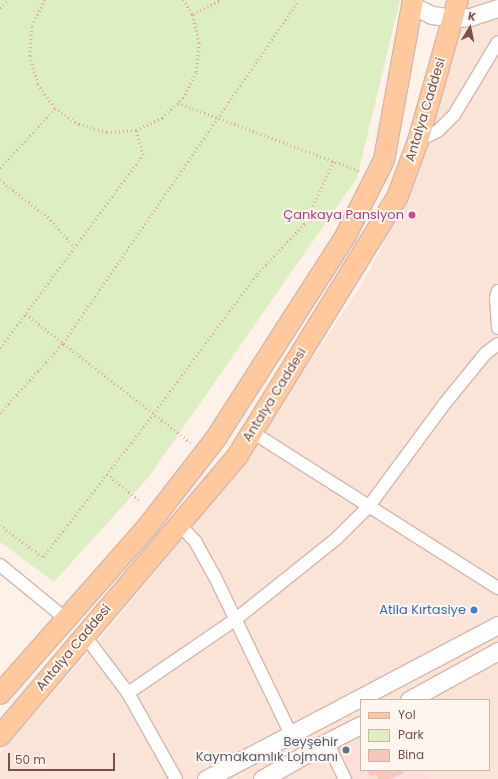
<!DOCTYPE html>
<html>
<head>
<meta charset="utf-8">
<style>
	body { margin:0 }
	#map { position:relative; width:498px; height:779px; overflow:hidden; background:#fef1e7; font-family:Poppins,sans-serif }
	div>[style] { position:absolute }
	.residential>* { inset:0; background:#f9e4d7 }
	.commercial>* { inset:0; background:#ffdeda }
	.green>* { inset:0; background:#ddeec3 }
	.building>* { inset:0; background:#f6c8bc }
	.path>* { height:2.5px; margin-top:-1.25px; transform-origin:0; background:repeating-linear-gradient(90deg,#dcaa9e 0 1px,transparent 0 4px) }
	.roads { filter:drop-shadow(1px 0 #d4b7ae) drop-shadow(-1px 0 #d4b7ae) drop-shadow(0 1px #d4b7ae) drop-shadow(0 -1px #d4b7ae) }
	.minor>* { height:12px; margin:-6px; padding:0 6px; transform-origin:6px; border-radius:6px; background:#fff }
	.secondary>* { height:17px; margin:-8.5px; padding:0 8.5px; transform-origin:8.5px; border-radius:8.5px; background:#fff }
	.primary>* { height:20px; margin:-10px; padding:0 10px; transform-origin:10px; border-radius:10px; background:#ffc89d }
	.dots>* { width:11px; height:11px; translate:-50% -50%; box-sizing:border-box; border:2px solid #fff6ef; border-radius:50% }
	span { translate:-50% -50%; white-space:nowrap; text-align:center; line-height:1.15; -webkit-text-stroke:4px #fff6ef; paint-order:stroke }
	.street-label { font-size:13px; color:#7b5048 }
	.hotel-label { font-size:13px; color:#b23c85 }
	.right { translate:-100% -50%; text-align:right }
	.shop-label { font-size:13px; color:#366cbe }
	.service-label { font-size:13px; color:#4e5e75 }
	.legend { position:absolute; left:360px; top:699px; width:130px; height:72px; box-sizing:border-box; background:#fff6ef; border:1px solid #cab4ac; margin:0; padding:5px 7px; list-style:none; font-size:12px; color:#7b5048 }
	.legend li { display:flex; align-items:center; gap:8px; height:20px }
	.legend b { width:20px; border:1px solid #cab4ac }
	.north { position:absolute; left:450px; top:8px; width:40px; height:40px; -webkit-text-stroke:3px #fff6ef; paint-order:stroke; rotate:10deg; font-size:11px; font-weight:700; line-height:16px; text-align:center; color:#7b5048 }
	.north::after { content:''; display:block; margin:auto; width:14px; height:18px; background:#7b5048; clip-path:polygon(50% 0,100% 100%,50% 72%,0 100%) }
	.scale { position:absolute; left:8px; top:753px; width:107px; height:18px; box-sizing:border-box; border:2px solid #7b5048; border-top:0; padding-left:5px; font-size:12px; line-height:14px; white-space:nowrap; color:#7b5048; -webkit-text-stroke:3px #fff6ef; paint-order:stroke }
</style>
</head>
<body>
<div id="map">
	<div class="residential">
		<i style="clip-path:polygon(evenodd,467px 0,498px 0,498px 779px,0 779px,0 753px,100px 639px,187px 533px,278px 409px,361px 286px,378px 255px,407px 190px,467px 0,361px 700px,489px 700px,489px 770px,361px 770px,361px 700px)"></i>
	</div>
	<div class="commercial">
		<i style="clip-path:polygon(361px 725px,361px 770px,425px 770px,429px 779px,345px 779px,327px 742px)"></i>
	</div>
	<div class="green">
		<i style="clip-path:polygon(0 0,400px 0,357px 178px,148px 478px,54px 582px,0 542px)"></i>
	</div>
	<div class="building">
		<i style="clip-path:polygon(342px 734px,350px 750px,335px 757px,327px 742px)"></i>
		<i style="clip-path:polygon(367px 770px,403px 770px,404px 773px,390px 779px,378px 779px,376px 774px,370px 777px)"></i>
	</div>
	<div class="path">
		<i style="left:45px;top:0;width:30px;rotate:116deg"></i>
		<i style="left:32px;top:27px;width:29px;rotate:94deg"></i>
		<i style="left:30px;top:56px;width:29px;rotate:74deg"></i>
		<i style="left:38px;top:84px;width:29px;rotate:55deg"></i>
		<i style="left:55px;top:108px;width:29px;rotate:34deg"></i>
		<i style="left:79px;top:124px;width:29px;rotate:16deg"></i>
		<i style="left:107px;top:132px;width:29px;rotate:-4deg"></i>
		<i style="left:136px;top:130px;width:29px;rotate:-25deg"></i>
		<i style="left:162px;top:118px;width:29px;rotate:-44deg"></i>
		<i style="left:183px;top:98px;width:29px;rotate:-63deg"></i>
		<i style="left:196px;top:72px;width:29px;rotate:-84deg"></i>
		<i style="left:199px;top:43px;width:30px;rotate:-104deg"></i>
		<i style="left:192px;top:14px;width:17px;rotate:-123deg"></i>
		<i style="left:0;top:8px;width:11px;rotate:-45deg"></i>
		<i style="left:193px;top:14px;width:31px;rotate:-27deg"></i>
		<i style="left:178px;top:103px;width:194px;rotate:20.5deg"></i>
		<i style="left:0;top:168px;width:81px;rotate:-47.5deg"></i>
		<i style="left:0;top:180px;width:61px;rotate:37.6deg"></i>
		<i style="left:48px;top:217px;width:39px;rotate:48deg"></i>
		<i style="left:26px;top:314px;width:209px;rotate:38deg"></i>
		<i style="left:0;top:348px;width:240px;rotate:-53.5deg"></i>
		<i style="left:143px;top:155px;width:26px;rotate:-106deg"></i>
		<i style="left:0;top:413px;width:94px;rotate:-48deg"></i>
		<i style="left:63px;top:343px;width:416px;rotate:-55.5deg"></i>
		<i style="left:107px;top:474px;width:41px;rotate:39.1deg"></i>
		<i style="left:0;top:525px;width:54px;rotate:36.7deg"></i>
		<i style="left:43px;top:557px;width:180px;rotate:-52.4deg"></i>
		<i style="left:153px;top:414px;width:174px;rotate:-53.4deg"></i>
		<i style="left:257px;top:274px;width:69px;rotate:-46.8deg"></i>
		<i style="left:304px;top:224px;width:71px;rotate:-64.9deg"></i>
	</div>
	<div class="roads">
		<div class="minor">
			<i style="left:418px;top:141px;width:22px;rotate:-27deg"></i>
			<i style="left:438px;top:131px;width:23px;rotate:-45deg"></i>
			<i style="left:454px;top:115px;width:85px;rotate:-58.9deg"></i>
			<i style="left:498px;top:291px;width:7px;rotate:106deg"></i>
			<i style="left:496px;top:298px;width:30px;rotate:86deg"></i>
			<i style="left:252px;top:432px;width:291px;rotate:32.4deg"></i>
			<i style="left:179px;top:524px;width:23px;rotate:47deg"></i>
			<i style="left:195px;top:541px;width:39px;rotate:61deg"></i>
			<i style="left:214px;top:575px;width:177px;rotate:64.2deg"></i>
			<i style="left:0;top:565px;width:85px;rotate:39.3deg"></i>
			<i style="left:85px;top:636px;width:71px;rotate:53deg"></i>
			<i style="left:128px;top:693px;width:98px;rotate:60.8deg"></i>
			<i style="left:128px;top:693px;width:131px;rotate:-34.4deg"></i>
			<i style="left:236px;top:619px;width:129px;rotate:-38.7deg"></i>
			<i style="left:337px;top:538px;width:45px;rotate:-45deg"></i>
			<i style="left:369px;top:506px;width:129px;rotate:-53.5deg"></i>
			<i style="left:446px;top:402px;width:62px;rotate:-50.9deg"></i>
			<i style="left:485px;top:354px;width:16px;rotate:-38deg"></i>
			<i style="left:327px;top:742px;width:41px;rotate:64.1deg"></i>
		</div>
		<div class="secondary">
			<i style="left:412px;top:5px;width:22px;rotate:27deg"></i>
			<i style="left:432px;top:15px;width:21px;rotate:8deg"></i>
			<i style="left:453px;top:18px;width:17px;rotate:-3deg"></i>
			<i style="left:470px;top:17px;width:29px;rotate:-18deg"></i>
			<i style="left:409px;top:700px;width:102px;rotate:-28.8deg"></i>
			<i style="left:206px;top:779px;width:330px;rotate:-27.8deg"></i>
			<i style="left:262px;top:779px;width:75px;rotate:-29.6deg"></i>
			<i style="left:327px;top:742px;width:38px;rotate:-27deg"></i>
		</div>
		<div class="primary">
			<i style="left:0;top:694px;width:224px;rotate:-48.6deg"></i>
			<i style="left:148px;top:526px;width:111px;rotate:-52.3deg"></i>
			<i style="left:216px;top:438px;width:239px;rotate:-57.3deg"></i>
			<i style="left:345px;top:237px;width:86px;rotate:-63.1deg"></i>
			<i style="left:384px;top:160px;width:163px;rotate:-79.7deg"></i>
			<i style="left:0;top:736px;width:368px;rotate:-49.7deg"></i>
			<i style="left:238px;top:455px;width:302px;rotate:-58.3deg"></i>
			<i style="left:397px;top:198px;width:61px;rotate:-69.8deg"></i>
			<i style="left:418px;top:141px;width:147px;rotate:-74.2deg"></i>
		</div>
	</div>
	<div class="dots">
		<i style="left:412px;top:215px;background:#d1479c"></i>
		<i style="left:474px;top:610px;background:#3f7fe0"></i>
		<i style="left:346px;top:750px;background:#5c6f8a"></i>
	</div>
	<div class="street-label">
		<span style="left:426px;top:110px;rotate:-73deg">Antalya Caddesi</span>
		<span style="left:275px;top:395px;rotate:-58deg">Antalya Caddesi</span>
		<span style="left:74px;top:648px;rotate:-50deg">Antalya Caddesi</span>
	</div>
	<div class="hotel-label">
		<span class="right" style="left:404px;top:215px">Çankaya Pansiyon</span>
	</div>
	<div class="shop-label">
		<span class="right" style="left:466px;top:610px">Atila Kırtasiye</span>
	</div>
	<div class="service-label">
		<span class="right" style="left:338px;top:750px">Beyşehir<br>Kaymakamlık Lojmanı</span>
	</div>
	<ul class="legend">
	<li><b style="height:5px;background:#ffc89d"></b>Yol</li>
	<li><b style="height:11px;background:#ddeec3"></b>Park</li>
	<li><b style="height:11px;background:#f6c8bc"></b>Bina</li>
	</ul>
	<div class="north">K</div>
	<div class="scale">50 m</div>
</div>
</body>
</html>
